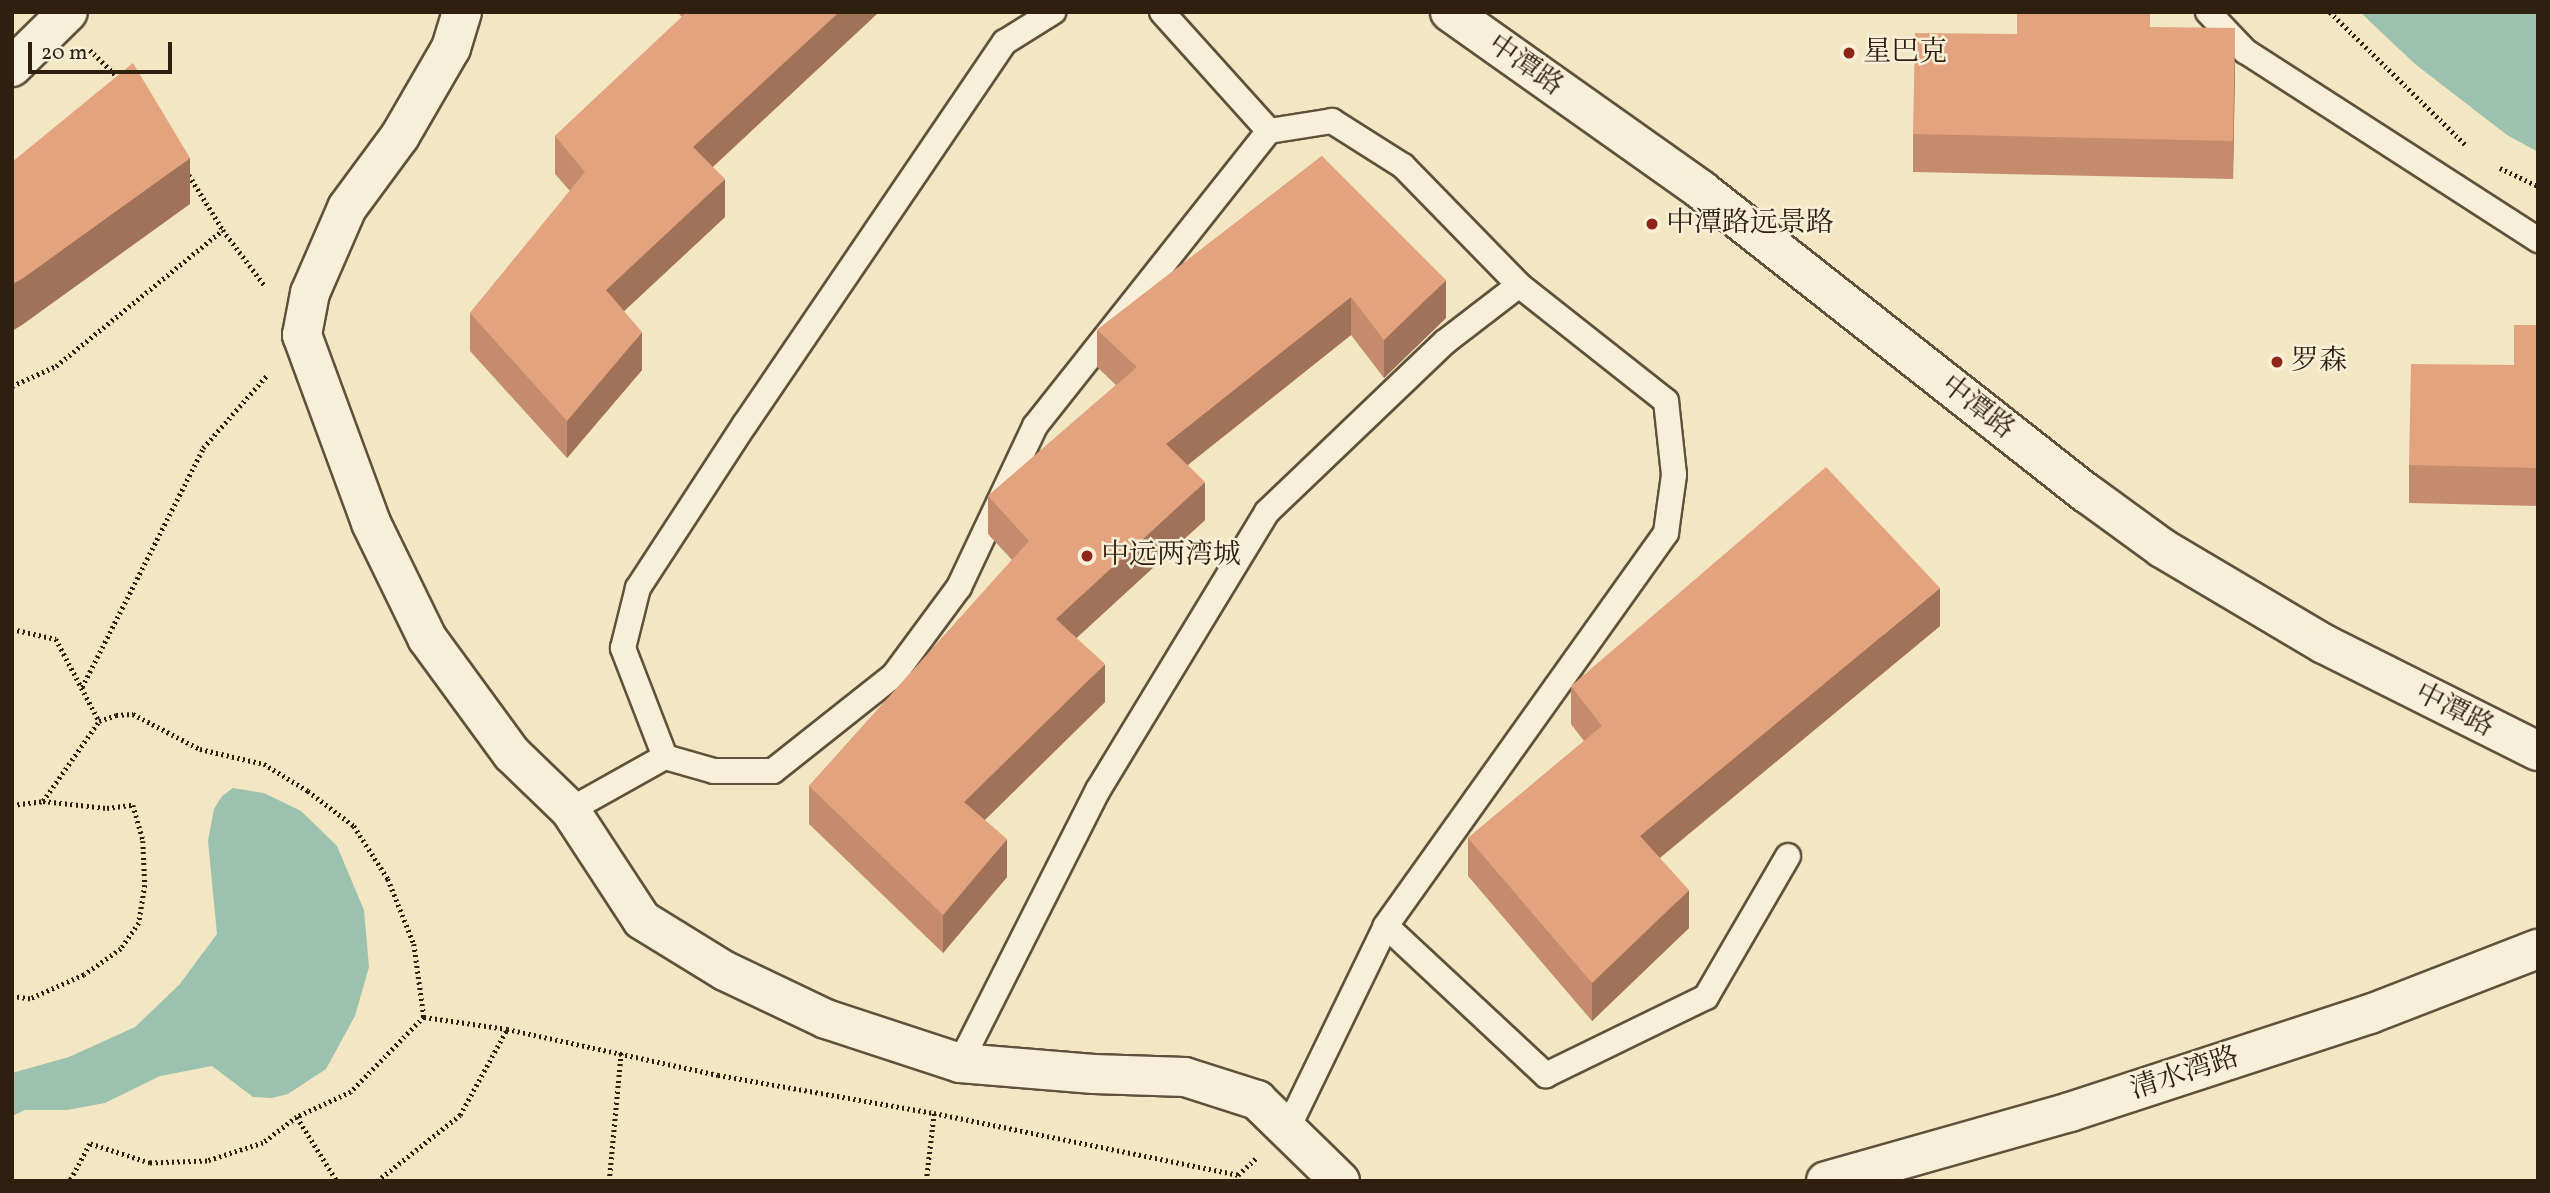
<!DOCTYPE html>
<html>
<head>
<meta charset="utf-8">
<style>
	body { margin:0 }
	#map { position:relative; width:2550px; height:1193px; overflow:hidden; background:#f2e7c2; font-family:Vollkorn,"Noto Serif SC",serif }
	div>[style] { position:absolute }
	.water>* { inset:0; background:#9cc1ae }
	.path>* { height:4.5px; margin-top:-2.25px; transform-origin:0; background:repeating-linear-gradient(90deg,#2e1f0f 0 2px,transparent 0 5.5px) }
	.roads { filter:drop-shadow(2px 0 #5f513c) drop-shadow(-2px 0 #5f513c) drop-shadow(0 2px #5f513c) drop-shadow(0 -2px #5f513c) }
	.lane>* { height:24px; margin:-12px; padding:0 12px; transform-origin:12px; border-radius:12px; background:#f7efd7 }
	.street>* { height:38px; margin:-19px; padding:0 19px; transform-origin:19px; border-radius:19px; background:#f7efd7 }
	.secondary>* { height:38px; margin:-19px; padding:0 19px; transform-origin:19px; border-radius:19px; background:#f7efd7 }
	.wall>* { inset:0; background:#c48c6d }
	.shaded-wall>* { inset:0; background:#a07259 }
	.building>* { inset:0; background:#e4a37f }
	.dots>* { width:19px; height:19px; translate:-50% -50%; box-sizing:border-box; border:4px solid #f7efd7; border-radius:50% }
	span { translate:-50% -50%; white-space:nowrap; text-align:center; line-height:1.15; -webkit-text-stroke:5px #f7efd7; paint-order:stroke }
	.poi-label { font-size:28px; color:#2e1f0f }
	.left { translate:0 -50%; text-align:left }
	.street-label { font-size:28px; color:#2e1f0f }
	.frame { position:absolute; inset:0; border:14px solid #2e1f0f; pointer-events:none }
	.scale { position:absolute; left:28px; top:42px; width:144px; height:32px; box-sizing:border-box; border:4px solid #2e1f0f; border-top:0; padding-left:9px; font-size:21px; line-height:24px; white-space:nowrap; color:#2e1f0f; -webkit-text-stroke:5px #f7efd7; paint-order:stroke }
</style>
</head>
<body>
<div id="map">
	<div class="water">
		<i style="clip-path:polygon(2360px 12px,2538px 12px,2538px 152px,2507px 135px,2415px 64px)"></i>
		<i style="clip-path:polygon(233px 788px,264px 793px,301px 811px,337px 846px,364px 910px,369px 967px,355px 1016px,326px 1069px,288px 1094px,272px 1098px,253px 1097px,212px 1066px,160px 1076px,105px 1103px,67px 1110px,25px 1110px,12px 1116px,12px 1073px,69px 1057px,135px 1027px,179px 985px,217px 934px,208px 841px,214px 809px,222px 796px)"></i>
	</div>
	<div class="path">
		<i style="left:2330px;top:12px;width:192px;rotate:44.4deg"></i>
		<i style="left:90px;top:50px;width:43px;rotate:44.1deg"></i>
		<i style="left:2500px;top:168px;width:42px;rotate:25.3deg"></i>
		<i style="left:189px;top:175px;width:65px;rotate:58.3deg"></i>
		<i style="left:223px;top:230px;width:70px;rotate:53.1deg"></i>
		<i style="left:12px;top:386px;width:48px;rotate:-24.4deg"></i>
		<i style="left:56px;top:366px;width:215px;rotate:-39.2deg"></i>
		<i style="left:12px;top:629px;width:45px;rotate:12.8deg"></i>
		<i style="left:56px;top:639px;width:93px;rotate:62.3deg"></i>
		<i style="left:82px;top:687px;width:268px;rotate:-63.1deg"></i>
		<i style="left:203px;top:448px;width:98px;rotate:-48.7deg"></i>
		<i style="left:43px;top:801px;width:98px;rotate:-55deg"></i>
		<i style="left:99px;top:721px;width:18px;rotate:-19deg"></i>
		<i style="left:116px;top:715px;width:17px;rotate:-3deg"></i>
		<i style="left:133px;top:714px;width:76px;rotate:27.6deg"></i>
		<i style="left:200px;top:749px;width:66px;rotate:13.2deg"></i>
		<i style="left:264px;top:764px;width:52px;rotate:31.5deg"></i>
		<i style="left:308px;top:791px;width:58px;rotate:37.3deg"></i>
		<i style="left:354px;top:826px;width:63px;rotate:57.3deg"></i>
		<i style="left:388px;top:879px;width:70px;rotate:68.2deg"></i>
		<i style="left:414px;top:944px;width:74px;rotate:82.2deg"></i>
		<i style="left:424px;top:1017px;width:105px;rotate:134.2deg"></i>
		<i style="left:351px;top:1092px;width:60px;rotate:155.2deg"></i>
		<i style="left:297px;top:1117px;width:43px;rotate:142.6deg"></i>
		<i style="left:263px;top:1143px;width:59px;rotate:162.2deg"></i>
		<i style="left:207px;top:1161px;width:57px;rotate:178deg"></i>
		<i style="left:150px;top:1163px;width:63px;rotate:-162.4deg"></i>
		<i style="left:90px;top:1144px;width:42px;rotate:118.4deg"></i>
		<i style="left:12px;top:805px;width:31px;rotate:-7deg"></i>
		<i style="left:43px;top:801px;width:64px;rotate:6.2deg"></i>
		<i style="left:107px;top:808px;width:26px;rotate:-7deg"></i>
		<i style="left:133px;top:805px;width:37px;rotate:74deg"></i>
		<i style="left:143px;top:841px;width:44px;rotate:87.4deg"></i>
		<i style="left:145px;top:885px;width:38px;rotate:99deg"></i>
		<i style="left:139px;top:923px;width:32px;rotate:125deg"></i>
		<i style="left:121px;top:949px;width:45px;rotate:144.9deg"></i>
		<i style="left:84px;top:975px;width:59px;rotate:156deg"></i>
		<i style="left:30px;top:999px;width:18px;rotate:-171deg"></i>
		<i style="left:424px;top:1017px;width:84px;rotate:8.2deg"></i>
		<i style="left:507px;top:1029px;width:216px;rotate:12.3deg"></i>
		<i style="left:718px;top:1075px;width:219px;rotate:10deg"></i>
		<i style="left:934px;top:1113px;width:310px;rotate:11.5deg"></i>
		<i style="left:297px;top:1117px;width:75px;rotate:58deg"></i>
		<i style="left:377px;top:1181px;width:106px;rotate:-38.5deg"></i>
		<i style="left:460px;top:1115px;width:98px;rotate:-61.3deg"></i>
		<i style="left:609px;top:1181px;width:131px;rotate:-84.7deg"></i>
		<i style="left:926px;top:1181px;width:68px;rotate:-83.3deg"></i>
		<i style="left:1237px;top:1181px;width:6px;rotate:-81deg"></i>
		<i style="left:1238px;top:1175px;width:25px;rotate:-43deg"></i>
	</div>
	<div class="roads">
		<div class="lane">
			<i style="left:1162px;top:12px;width:160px;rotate:48deg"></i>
			<i style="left:1269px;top:131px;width:64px;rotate:-9deg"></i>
			<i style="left:1332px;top:121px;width:84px;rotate:32.4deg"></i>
			<i style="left:1403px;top:166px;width:166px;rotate:45.7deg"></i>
			<i style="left:1519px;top:285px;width:187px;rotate:38.3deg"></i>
			<i style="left:1666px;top:401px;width:74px;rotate:83.8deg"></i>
			<i style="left:1674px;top:475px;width:59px;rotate:97.9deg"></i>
			<i style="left:1666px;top:533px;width:483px;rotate:125.5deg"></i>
			<i style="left:1386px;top:926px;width:225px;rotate:115.9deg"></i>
			<i style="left:2208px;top:12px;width:54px;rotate:46.5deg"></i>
			<i style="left:2245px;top:51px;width:349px;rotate:32.8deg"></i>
			<i style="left:665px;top:757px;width:51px;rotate:15.9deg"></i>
			<i style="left:714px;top:771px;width:59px"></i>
			<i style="left:773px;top:771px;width:154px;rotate:-38.4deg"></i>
			<i style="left:894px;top:675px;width:109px;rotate:-53.5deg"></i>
			<i style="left:959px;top:587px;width:178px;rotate:-64.7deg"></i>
			<i style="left:1035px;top:426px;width:377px;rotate:-51.6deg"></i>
			<i style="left:570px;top:810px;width:109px;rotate:-29.2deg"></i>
			<i style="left:665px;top:757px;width:117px;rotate:-111.1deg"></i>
			<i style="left:623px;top:648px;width:62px;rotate:-76deg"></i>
			<i style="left:638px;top:588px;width:196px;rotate:-56.9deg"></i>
			<i style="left:745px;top:424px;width:462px;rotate:-55.8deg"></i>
			<i style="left:1005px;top:42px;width:57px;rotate:-32deg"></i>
			<i style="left:1386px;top:926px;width:219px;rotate:43deg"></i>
			<i style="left:1546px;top:1075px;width:178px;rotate:-26deg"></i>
			<i style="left:1706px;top:997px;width:163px;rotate:-59.8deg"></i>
			<i style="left:960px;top:1063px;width:306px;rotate:-63.2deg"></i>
			<i style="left:1098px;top:790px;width:325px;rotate:-58.7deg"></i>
			<i style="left:1267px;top:512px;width:246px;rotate:-43.7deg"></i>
			<i style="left:1445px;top:342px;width:93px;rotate:-37.6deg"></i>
		</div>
		<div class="street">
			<i style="left:462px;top:12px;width:38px;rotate:107deg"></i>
			<i style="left:451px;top:48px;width:102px;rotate:120.1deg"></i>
			<i style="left:400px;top:136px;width:89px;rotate:126.4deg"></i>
			<i style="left:347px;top:208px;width:93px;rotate:113.5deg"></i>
			<i style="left:310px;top:293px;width:43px;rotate:100.8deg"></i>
			<i style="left:302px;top:335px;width:200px;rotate:69.8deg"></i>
			<i style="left:371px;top:523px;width:128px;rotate:64deg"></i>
			<i style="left:427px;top:638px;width:144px;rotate:53.8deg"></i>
			<i style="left:512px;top:754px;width:81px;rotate:44deg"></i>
			<i style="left:570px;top:810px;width:131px;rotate:56.8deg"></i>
			<i style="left:642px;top:920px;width:97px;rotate:31.6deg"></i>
			<i style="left:725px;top:971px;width:112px;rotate:25.4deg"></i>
			<i style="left:826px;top:1019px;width:141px;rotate:18.2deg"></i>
			<i style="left:960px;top:1063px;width:134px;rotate:4.7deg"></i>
			<i style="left:1094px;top:1074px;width:91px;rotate:1.9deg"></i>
			<i style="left:1185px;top:1077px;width:76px;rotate:17.7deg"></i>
			<i style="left:1257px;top:1100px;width:116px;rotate:44.3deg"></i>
			<i style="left:12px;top:67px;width:78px;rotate:-44.5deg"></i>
			<i style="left:1826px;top:1181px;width:254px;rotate:-15.8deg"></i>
			<i style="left:2070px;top:1112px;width:316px;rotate:-18.1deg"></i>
			<i style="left:2370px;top:1014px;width:180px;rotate:-21.2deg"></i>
		</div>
		<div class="secondary">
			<i style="left:1450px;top:12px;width:308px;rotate:35.3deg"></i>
			<i style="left:1701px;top:190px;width:492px;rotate:38.2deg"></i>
			<i style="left:2088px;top:494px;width:92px;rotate:36.1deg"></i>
			<i style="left:2162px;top:548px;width:188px;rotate:30.7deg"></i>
			<i style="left:2324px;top:644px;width:239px;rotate:26.6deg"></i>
		</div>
	</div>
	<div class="wall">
		<i style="clip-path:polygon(677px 12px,879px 12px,713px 167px,725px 217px,624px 311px,642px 370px,567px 458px,470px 351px,470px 313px,570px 191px,555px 174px,555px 136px,682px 17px)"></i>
		<i style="clip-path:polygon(2150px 27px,2235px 66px,2233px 179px,1913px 172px,1913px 134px,2017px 34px)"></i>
		<i style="clip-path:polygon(1322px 156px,1446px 318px,1384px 378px,1351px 335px,1188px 465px,1205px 520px,1076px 638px,1105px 702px,985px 820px,1007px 877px,943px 953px,809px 824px,809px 786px,1012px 560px,988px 534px,988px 496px,1116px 385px,1097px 367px,1097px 330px)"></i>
		<i style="clip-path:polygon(2538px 325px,2538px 506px,2409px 503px,2409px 465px,2514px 365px)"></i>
		<i style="clip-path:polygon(1940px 626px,1660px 858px,1689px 928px,1592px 1021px,1468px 876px,1468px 838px,1584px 741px,1571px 724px,1571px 686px)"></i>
	</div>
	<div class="shaded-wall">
		<i style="clip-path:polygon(839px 12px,879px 12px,693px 185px,693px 147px)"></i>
		<i style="clip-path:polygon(2235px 28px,2235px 66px,2233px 179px,2233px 141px)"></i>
		<i style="clip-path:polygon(190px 158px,190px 204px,22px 325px,12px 331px,12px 284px)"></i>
		<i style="clip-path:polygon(725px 179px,725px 217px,606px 328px,606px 290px)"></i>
		<i style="clip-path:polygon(1446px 280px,1446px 318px,1384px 378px,1384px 340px)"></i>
		<i style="clip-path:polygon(1351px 297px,1351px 335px,1166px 482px,1166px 444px)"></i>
		<i style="clip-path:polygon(642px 332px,642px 370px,567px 458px,567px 421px)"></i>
		<i style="clip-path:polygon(1205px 482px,1205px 520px,1056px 657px,1056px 619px)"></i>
		<i style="clip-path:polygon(1940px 588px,1940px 626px,1640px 874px,1640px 836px)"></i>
		<i style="clip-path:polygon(1105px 664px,1105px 702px,964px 840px,964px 802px)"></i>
		<i style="clip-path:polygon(1007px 839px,1007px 877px,943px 953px,943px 915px)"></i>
		<i style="clip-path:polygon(1689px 890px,1689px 928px,1592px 1021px,1592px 983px)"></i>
	</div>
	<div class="building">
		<i style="clip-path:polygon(687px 12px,839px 12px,693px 147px,725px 179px,606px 290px,642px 332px,567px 421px,470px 313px,585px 172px,555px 136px)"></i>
		<i style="clip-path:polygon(2017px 12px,2150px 12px,2150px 27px,2235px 28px,2233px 141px,1913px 134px,1915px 33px,2017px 34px)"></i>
		<i style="clip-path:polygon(133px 63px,190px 158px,22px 279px,12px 284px,12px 162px)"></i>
		<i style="clip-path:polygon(1322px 156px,1446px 280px,1384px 340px,1351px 297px,1166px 444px,1205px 482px,1056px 619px,1105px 664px,964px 802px,1007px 839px,943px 915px,809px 786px,1029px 541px,988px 496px,1137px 367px,1097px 330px)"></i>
		<i style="clip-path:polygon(2514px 325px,2538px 325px,2538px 468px,2409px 465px,2411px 364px,2514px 365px)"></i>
		<i style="clip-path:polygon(1826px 467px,1940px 588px,1640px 836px,1689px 890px,1592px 983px,1468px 838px,1602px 726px,1571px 686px)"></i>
	</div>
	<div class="dots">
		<i style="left:1849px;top:53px;background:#8f2418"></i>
		<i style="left:1652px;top:224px;background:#8f2418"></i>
		<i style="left:2277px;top:362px;background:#8f2418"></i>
		<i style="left:1087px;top:556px;background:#8f2418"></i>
	</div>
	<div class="poi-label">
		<span class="left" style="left:1863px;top:53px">星巴克</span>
		<span class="left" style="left:1666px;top:224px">中潭路远景路</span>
		<span class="left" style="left:2291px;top:362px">罗森</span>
		<span class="left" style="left:1101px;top:556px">中远两湾城</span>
	</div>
	<div class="street-label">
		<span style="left:1525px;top:66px;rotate:35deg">中潭路</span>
		<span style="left:1977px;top:408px;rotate:38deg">中潭路</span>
		<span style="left:2454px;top:711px;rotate:27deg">中潭路</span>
		<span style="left:2185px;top:1074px;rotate:-18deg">清水湾路</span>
	</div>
	<div class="frame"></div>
	<div class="scale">20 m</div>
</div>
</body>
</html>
